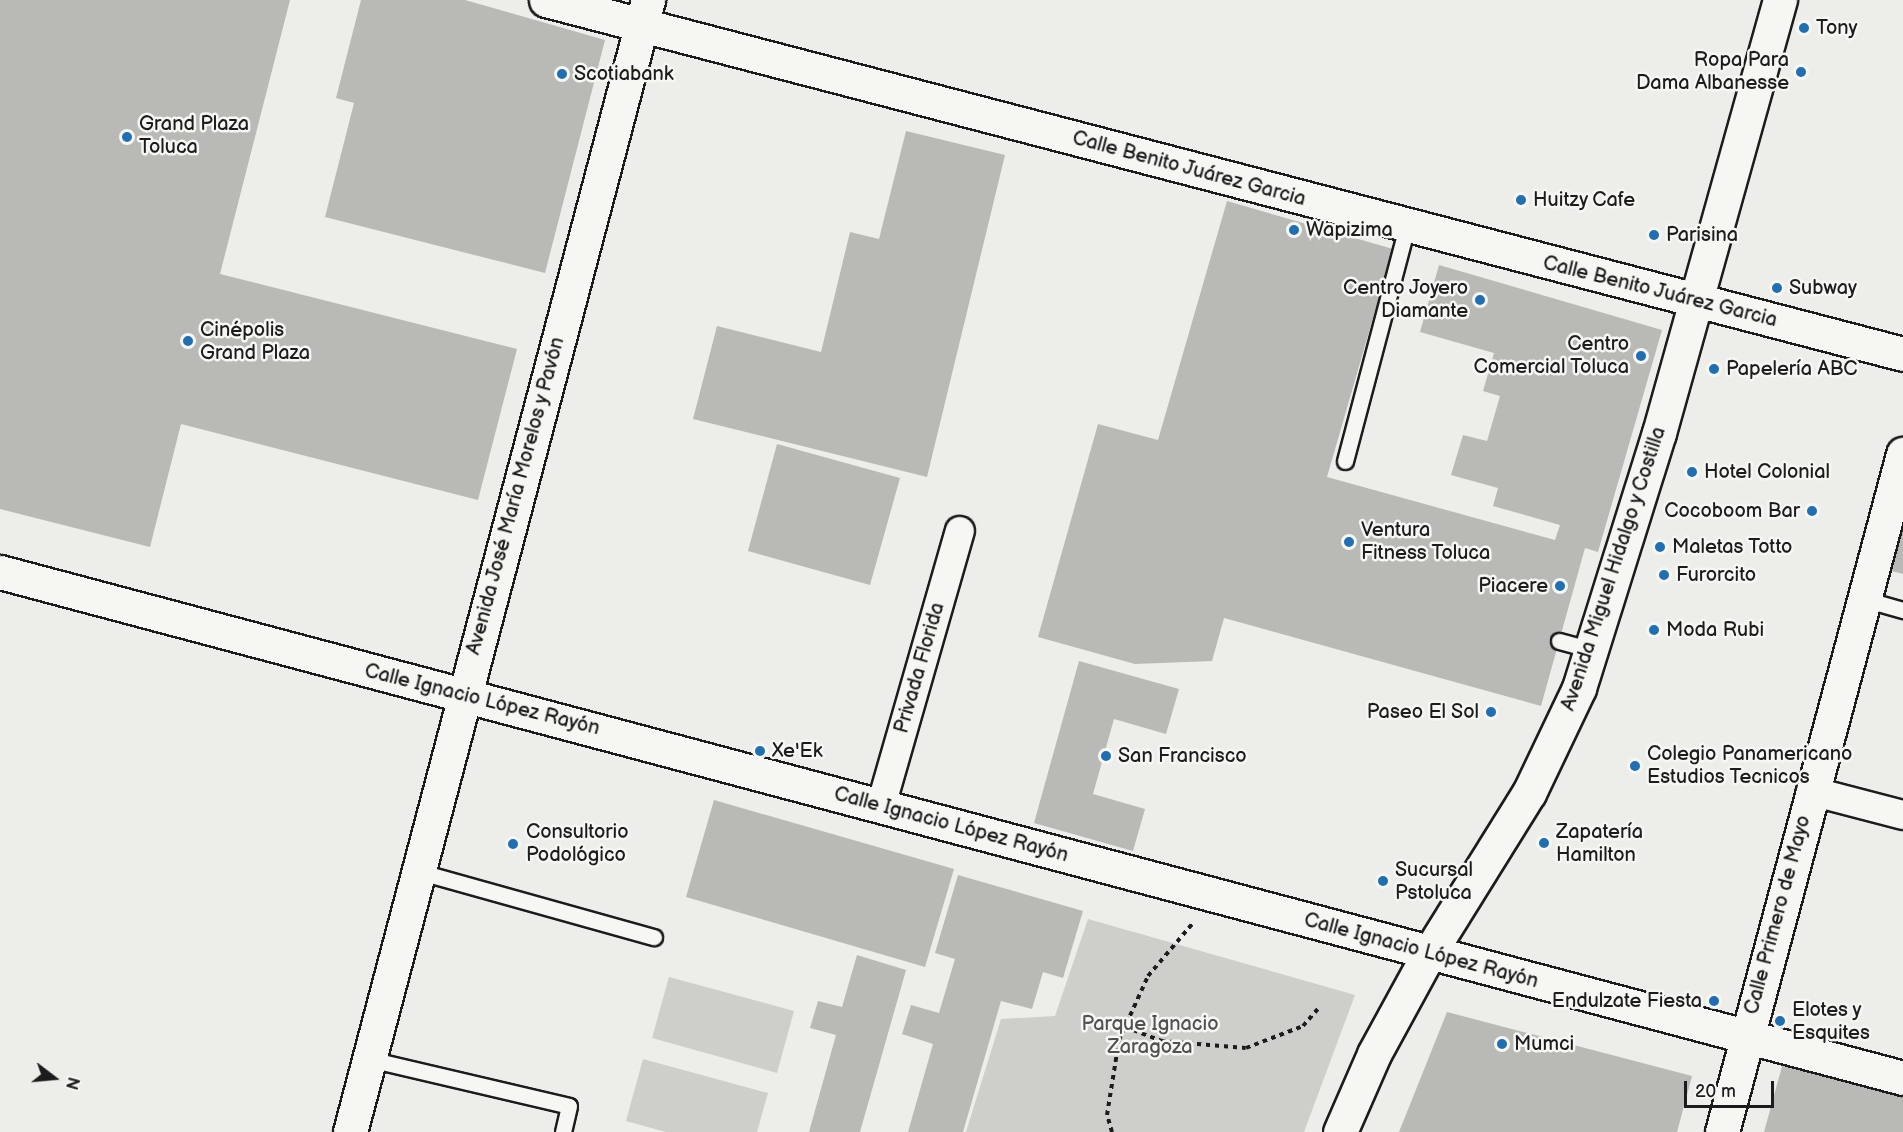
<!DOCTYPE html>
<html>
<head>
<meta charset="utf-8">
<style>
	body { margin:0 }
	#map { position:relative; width:1903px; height:1132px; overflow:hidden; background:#edede9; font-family:"Balsamiq Sans",sans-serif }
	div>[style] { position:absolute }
	.green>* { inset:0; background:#cececb }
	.building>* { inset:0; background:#b9b9b6 }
	.path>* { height:4px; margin-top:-2px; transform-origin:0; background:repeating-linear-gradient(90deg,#1c1c1c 0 4.5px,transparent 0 9px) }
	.roads { filter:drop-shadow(2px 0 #1c1c1c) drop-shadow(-2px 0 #1c1c1c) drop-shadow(0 2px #1c1c1c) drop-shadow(0 -2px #1c1c1c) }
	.service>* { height:15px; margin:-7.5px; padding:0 7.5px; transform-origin:7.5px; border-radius:7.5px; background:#f6f6f2 }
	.minor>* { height:28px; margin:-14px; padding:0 14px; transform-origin:14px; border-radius:14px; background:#f6f6f2 }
	.secondary>* { height:33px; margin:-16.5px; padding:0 16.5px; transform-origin:16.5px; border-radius:16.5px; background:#f6f6f2 }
	.dots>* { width:16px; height:16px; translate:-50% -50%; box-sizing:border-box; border:3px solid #f6f6f2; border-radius:50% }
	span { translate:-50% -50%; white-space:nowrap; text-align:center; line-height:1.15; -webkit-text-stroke:5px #f6f6f2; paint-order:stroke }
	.poi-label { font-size:20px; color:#1c1c1c }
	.left { translate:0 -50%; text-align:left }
	.right { translate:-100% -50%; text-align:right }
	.street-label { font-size:20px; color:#1c1c1c }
	.park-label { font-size:20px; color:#515151 }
	.north { position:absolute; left:24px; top:1048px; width:60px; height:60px; -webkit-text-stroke:4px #f6f6f2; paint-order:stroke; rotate:106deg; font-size:16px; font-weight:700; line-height:24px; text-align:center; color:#1c1c1c }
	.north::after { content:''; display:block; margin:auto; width:21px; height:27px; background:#1c1c1c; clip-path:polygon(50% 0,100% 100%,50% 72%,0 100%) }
	.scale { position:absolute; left:1684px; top:1081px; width:90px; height:27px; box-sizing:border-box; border:3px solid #1c1c1c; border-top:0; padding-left:8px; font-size:18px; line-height:21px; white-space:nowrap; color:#1c1c1c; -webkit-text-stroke:4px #f6f6f2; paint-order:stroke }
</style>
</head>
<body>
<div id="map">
	<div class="green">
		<i style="clip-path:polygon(1088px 919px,1355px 995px,1304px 1132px,966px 1132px,1001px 1019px,1055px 1016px)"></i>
		<i style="clip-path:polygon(669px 977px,794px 1011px,777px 1073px,652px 1038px)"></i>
		<i style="clip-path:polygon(643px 1059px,768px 1093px,757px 1132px,666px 1132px,626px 1121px)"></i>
	</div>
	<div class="building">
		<i style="clip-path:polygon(0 0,290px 0,220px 274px,517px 349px,478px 500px,181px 424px,150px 547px,0 509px)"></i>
		<i style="clip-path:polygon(361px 0,465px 0,605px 40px,545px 273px,325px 217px,354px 103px,336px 98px)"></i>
		<i style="clip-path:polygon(906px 131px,1005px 155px,927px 477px,693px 419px,717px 326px,821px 352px,850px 232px,879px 239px)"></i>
		<i style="clip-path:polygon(1227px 201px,1393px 249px,1327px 477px,1555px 540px,1560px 525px,1493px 506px,1498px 488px,1451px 475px,1463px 435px,1487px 441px,1500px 396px,1483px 391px,1494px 353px,1420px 332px,1439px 265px,1662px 330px,1598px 552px,1585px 548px,1541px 706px,1224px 618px,1212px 661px,1135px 664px,1038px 637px,1098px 424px,1158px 440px)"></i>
		<i style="clip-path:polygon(777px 444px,900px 478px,870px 585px,748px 551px)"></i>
		<i style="clip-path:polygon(1902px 520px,1903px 520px,1903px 574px,1888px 570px)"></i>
		<i style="clip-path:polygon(1079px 661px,1179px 689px,1166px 734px,1114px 719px,1093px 794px,1145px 809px,1133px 851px,1034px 823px)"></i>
		<i style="clip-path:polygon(714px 800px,954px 869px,925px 967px,686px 897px)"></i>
		<i style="clip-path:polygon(958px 875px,1083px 911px,1063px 978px,1043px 972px,1032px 1009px,1001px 1001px,963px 1132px,908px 1132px,933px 1044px,902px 1034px,911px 1005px,939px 1013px,955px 959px,935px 953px)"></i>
		<i style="clip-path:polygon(857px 955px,906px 970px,860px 1132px,809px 1132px,836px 1035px,810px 1028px,818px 1001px,842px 1007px)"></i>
		<i style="clip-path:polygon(1447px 1012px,1692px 1076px,1677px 1132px,1399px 1132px)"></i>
		<i style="clip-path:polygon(1784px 1059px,1903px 1092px,1903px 1132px,1764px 1132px)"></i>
	</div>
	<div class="path">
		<i style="left:1125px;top:1027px;width:39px;rotate:21deg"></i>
		<i style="left:1161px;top:1041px;width:85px;rotate:4.7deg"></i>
		<i style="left:1246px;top:1048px;width:61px;rotate:-21.1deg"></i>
		<i style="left:1303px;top:1026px;width:23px;rotate:-49deg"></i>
		<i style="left:1112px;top:1132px;width:18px;rotate:-106deg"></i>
		<i style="left:1107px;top:1115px;width:76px;rotate:-80.9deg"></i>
		<i style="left:1119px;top:1040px;width:70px;rotate:-65.6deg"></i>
		<i style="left:1148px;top:976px;width:70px;rotate:-49.7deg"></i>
	</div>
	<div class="roads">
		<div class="service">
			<i style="left:1345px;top:461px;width:243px;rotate:-75.2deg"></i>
			<i style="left:1864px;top:599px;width:41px;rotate:15.8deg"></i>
			<i style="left:1559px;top:641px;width:34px;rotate:15deg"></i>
			<i style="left:417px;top:871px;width:246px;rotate:15.6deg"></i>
			<i style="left:369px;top:1059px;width:205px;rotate:13.2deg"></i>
			<i style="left:569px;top:1106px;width:27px;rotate:103deg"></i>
		</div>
		<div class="minor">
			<i style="left:1811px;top:791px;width:95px;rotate:14.6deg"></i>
			<i style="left:881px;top:806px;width:286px;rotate:-74deg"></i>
		</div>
		<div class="secondary">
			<i style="left:546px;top:0;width:1402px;rotate:14.62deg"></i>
			<i style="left:0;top:572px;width:1969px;rotate:14.89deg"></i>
			<i style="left:350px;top:1132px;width:1171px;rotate:-75.25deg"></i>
			<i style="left:1340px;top:1132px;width:85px;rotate:-66.4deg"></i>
			<i style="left:1374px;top:1054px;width:113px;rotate:-61.4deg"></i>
			<i style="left:1428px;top:955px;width:191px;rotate:-58.1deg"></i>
			<i style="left:1529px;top:793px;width:116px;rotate:-64.5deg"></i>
			<i style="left:1579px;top:688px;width:267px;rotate:-72.6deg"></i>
			<i style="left:1659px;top:433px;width:450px;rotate:-74.4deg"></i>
			<i style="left:1722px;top:1132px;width:702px;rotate:-75.05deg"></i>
		</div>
	</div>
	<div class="dots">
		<i style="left:1804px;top:28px;background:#1f6fb2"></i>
		<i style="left:1801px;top:72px;background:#1f6fb2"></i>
		<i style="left:562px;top:74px;background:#1f6fb2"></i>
		<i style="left:127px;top:137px;background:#1f6fb2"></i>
		<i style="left:1521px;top:200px;background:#1f6fb2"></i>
		<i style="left:1294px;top:230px;background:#1f6fb2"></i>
		<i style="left:1654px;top:235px;background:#1f6fb2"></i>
		<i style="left:1777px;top:288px;background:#1f6fb2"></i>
		<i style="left:1480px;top:300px;background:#1f6fb2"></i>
		<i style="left:188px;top:341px;background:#1f6fb2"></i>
		<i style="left:1641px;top:356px;background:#1f6fb2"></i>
		<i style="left:1714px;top:369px;background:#1f6fb2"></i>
		<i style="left:1692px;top:472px;background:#1f6fb2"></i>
		<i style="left:1812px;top:511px;background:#1f6fb2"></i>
		<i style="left:1349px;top:542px;background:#1f6fb2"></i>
		<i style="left:1660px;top:547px;background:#1f6fb2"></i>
		<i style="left:1664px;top:575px;background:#1f6fb2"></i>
		<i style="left:1560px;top:586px;background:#1f6fb2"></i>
		<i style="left:1654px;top:630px;background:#1f6fb2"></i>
		<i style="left:1491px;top:712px;background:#1f6fb2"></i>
		<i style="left:760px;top:751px;background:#1f6fb2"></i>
		<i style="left:1106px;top:756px;background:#1f6fb2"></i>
		<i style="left:1635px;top:766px;background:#1f6fb2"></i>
		<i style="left:1544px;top:843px;background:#1f6fb2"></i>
		<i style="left:513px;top:844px;background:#1f6fb2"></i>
		<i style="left:1383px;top:881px;background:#1f6fb2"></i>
		<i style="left:1714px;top:1001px;background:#1f6fb2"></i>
		<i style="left:1780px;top:1021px;background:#1f6fb2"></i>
		<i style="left:1502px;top:1044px;background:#1f6fb2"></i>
	</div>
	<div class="poi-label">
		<span class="left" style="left:1816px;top:28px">Tony</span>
		<span class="right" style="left:1789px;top:72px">Ropa Para<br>Dama Albanesse</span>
		<span class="left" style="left:574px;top:74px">Scotiabank</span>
		<span class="left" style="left:139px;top:136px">Grand Plaza<br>Toluca</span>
		<span class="left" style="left:1533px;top:200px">Huitzy Cafe</span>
		<span class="left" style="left:1306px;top:230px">Wapizima</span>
		<span class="left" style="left:1666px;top:235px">Parisina</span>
		<span class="right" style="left:1468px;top:300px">Centro Joyero<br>Diamante</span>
		<span class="left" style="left:1789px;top:288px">Subway</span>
		<span class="left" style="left:200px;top:342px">Cinépolis<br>Grand Plaza</span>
		<span class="right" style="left:1629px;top:356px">Centro<br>Comercial Toluca</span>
		<span class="left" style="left:1726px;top:369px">Papelería ABC</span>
		<span class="left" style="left:1704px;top:472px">Hotel Colonial</span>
		<span class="right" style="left:1800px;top:511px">Cocoboom Bar</span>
		<span class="left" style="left:1361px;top:542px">Ventura<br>Fitness Toluca</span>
		<span class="left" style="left:1672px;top:547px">Maletas Totto</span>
		<span class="left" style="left:1676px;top:575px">Furorcito</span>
		<span class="right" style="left:1548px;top:586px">Piacere</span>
		<span class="left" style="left:1666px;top:630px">Moda Rubi</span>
		<span class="right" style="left:1479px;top:712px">Paseo El Sol</span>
		<span class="left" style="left:772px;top:751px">Xe'Ek</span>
		<span class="left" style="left:1647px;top:766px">Colegio Panamericano<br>Estudios Tecnicos</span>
		<span class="left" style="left:1118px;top:756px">San Francisco</span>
		<span class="left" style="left:526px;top:844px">Consultorio<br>Podológico</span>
		<span class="left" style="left:1556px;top:844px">Zapatería<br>Hamilton</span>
		<span class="left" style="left:1395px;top:882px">Sucursal<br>Pstoluca</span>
		<span class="right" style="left:1702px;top:1001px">Endulzate Fiesta</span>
		<span class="left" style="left:1792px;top:1022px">Elotes y<br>Esquites</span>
		<span class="left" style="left:1514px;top:1044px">Mumci</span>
	</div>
	<div class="street-label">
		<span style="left:1189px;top:169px;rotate:15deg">Calle Benito Juárez Garcia</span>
		<span style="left:1660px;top:292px;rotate:14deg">Calle Benito Juárez Garcia</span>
		<span style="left:516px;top:496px;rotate:-75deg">Avenida José María Morelos y Pavón</span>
		<span style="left:1614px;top:569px;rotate:-72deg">Avenida Miguel Hidalgo y Costilla</span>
		<span style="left:920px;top:668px;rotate:-74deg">Privada Florida</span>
		<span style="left:482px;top:700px;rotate:14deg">Calle Ignacio López Rayón</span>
		<span style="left:951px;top:825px;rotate:15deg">Calle Ignacio López Rayón</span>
		<span style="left:1778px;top:915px;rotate:-75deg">Calle Primero de Mayo</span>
		<span style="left:1421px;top:951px;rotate:15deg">Calle Ignacio López Rayón</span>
	</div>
	<div class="park-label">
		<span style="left:1150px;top:1036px">Parque Ignacio<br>Zaragoza</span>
	</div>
	<div class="north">N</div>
	<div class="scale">20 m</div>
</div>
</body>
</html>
